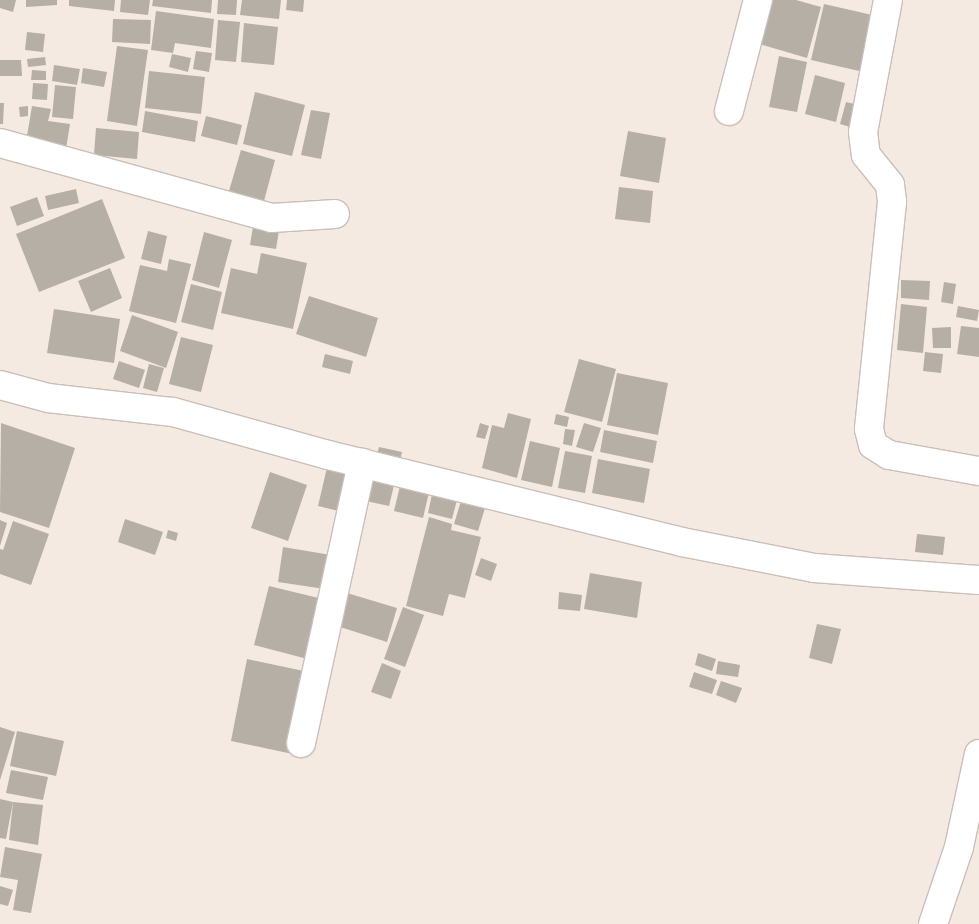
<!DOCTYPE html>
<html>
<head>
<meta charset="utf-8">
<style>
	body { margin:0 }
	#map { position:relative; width:979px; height:924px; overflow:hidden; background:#f5eae2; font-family:"Public Sans",sans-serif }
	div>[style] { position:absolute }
	.building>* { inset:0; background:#b6afa6 }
	.roads { filter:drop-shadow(1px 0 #cabfb8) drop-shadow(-1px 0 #cabfb8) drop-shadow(0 1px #cabfb8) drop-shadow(0 -1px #cabfb8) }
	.minor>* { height:28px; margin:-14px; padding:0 14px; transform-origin:14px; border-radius:14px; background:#fff }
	span { translate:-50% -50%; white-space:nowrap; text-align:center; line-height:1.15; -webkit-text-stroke:4px #fff; paint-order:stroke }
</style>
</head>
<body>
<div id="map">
	<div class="building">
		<i style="clip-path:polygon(0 0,16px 0,13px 12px,0 8px)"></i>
		<i style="clip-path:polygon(26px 0,57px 0,57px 5px,26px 7px)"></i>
		<i style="clip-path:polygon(69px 0,115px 0,114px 11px,69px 6px)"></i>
		<i style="clip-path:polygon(121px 0,150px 0,148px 15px,120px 12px)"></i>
		<i style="clip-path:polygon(153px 0,212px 0,211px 13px,152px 6px)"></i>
		<i style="clip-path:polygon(218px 0,237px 0,236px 15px,217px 14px)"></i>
		<i style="clip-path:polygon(242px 0,281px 0,279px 19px,240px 15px)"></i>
		<i style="clip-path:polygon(287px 0,304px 0,303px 12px,286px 10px)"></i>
		<i style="clip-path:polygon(767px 0,796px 0,821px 7px,807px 58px,756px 43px)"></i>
		<i style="clip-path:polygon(824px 4px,881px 17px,868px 73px,811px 60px)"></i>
		<i style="clip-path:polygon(156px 11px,214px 19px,211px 48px,175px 43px,173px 53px,151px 50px)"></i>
		<i style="clip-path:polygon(113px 19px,151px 20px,150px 44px,112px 42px)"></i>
		<i style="clip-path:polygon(218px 20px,240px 22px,236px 62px,215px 60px)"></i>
		<i style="clip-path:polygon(244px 23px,278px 27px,274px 65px,241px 62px)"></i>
		<i style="clip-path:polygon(27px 32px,45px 34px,43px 52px,25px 50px)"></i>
		<i style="clip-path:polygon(117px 46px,148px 50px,137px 126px,107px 121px)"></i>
		<i style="clip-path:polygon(196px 51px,212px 53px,209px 72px,193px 69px)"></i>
		<i style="clip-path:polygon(172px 54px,191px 58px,188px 72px,169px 67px)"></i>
		<i style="clip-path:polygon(779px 56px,807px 62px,797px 112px,769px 107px)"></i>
		<i style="clip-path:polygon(45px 57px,46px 65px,28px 67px,27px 59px)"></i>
		<i style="clip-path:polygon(0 60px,21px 60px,22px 76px,0 76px)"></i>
		<i style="clip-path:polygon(54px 65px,80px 69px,77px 85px,52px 81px)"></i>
		<i style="clip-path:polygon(83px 68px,107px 72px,104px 87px,81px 83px)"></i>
		<i style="clip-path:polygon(32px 70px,46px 71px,46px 80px,31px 80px)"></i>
		<i style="clip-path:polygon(149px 71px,205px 77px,201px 114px,145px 108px)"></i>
		<i style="clip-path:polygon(815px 75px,845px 83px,836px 122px,805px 114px)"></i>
		<i style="clip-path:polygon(33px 83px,48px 84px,47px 100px,32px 99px)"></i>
		<i style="clip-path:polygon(55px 85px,76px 87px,73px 119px,52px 117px)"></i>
		<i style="clip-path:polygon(255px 92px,305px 105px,292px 156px,243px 144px)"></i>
		<i style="clip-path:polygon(846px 102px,864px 106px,857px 129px,840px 124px)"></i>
		<i style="clip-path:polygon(0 103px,4px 103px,3px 124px,0 124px)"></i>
		<i style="clip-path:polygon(28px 106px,28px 116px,20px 117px,19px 107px)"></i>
		<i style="clip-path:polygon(32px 106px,51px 109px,48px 121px,70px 124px,65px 155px,25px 148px)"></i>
		<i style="clip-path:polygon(311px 110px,330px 113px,321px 159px,301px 155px)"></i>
		<i style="clip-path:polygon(145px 111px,198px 121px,195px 142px,142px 132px)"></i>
		<i style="clip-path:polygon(206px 116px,242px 125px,237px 145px,201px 136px)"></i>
		<i style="clip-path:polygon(96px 128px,139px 132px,137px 159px,94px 155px)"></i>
		<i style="clip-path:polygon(628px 131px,666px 138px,659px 183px,620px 176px)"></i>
		<i style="clip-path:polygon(241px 150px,275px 160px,264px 201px,229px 191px)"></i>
		<i style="clip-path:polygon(619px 187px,653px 191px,650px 223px,615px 219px)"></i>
		<i style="clip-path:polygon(76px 189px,79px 203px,48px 210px,45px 196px)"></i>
		<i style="clip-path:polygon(37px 197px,44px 216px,17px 226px,10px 207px)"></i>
		<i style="clip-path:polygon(102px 199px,125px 258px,39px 292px,16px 234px)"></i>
		<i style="clip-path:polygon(254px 220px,280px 224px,276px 249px,250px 245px)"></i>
		<i style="clip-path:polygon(148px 231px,167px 236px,161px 264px,141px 259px)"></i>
		<i style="clip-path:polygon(204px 232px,232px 240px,219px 288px,192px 280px)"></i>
		<i style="clip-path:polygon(261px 253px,307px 263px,293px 329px,221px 313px,231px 268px,257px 274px)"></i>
		<i style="clip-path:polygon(169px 259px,191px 264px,176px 323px,129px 311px,140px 265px,167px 271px)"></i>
		<i style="clip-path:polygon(110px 268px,122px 298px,91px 312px,78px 281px)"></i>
		<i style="clip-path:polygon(901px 280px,930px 281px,929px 300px,901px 298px)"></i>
		<i style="clip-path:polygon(944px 282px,956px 284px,953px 304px,941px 302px)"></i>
		<i style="clip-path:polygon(191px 284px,222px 292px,213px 330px,181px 322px)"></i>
		<i style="clip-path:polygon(309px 296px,378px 318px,366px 357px,296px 334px)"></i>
		<i style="clip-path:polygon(901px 304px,927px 307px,923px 353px,897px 350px)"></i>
		<i style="clip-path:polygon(958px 306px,979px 310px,977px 321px,956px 317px)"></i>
		<i style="clip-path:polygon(54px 309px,120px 319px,114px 363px,47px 353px)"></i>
		<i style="clip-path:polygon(132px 315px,178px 332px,166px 368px,120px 351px)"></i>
		<i style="clip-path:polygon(961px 326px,979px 328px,979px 357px,957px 354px)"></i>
		<i style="clip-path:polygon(951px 327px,951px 348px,933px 348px,932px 328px)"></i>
		<i style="clip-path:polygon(181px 337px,213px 345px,201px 392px,169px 384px)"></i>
		<i style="clip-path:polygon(925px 352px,943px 354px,941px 373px,923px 371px)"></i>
		<i style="clip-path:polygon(325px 354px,353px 361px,350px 374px,322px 367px)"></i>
		<i style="clip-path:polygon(579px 359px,616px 369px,602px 422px,564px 412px)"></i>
		<i style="clip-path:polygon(119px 361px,145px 370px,139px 388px,113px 379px)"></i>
		<i style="clip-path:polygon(149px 364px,164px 368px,157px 392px,143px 388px)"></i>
		<i style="clip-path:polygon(617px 373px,668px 383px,658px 435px,607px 425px)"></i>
		<i style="clip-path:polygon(508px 413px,531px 419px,517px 478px,482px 468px,492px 425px,504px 428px)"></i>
		<i style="clip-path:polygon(556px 414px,569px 417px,567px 427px,554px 424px)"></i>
		<i style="clip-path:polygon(1px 423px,75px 448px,49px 528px,0 512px)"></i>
		<i style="clip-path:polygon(480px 423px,489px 426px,485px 439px,476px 437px)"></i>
		<i style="clip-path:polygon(584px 423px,601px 428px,593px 452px,576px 447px)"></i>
		<i style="clip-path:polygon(565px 429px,575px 430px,572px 446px,563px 444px)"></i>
		<i style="clip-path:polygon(604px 430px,657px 441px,653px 463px,600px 452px)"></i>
		<i style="clip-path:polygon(530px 441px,560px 448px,552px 487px,521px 480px)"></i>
		<i style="clip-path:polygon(332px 446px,365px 453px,351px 514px,318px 506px)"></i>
		<i style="clip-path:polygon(379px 447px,402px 452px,389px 506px,366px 501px)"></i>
		<i style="clip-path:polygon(565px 451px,592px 456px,585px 493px,558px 488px)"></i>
		<i style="clip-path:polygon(598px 459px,650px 469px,644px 503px,592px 493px)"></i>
		<i style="clip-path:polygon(406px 461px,435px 467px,423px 518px,394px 511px)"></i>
		<i style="clip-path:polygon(270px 472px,307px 485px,288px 541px,251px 528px)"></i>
		<i style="clip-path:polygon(432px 494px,457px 500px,452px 519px,428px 513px)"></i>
		<i style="clip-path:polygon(461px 501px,485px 508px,478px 531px,454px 524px)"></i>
		<i style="clip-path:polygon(429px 517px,452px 524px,451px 530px,481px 537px,465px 598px,449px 594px,443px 616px,406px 606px)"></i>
		<i style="clip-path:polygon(125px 519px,163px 532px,155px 555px,118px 542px)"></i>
		<i style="clip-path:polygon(0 520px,7px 523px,0 546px)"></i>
		<i style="clip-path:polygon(13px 521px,49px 534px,31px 585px,0 574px,0 549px,3px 550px)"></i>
		<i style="clip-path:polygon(168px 530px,178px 533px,176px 541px,166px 538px)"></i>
		<i style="clip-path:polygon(917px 534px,945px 537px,943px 555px,915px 552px)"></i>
		<i style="clip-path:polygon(283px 547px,343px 557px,338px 591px,278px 582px)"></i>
		<i style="clip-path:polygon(481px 558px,497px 564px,491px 581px,475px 575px)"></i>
		<i style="clip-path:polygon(590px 573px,642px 582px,637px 618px,584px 609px)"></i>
		<i style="clip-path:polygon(269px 586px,335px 602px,319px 662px,254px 645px)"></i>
		<i style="clip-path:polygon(559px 592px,582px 595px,580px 611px,558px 609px)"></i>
		<i style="clip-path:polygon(347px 593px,397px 608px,387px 642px,337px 626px)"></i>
		<i style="clip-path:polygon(403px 607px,424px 615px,405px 667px,384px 659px)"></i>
		<i style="clip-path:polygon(817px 624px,841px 629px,832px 664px,809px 658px)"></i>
		<i style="clip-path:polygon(698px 653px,716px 659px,712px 671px,695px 665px)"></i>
		<i style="clip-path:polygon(247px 659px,318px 674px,302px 756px,231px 741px)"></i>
		<i style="clip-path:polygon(718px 661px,740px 665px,738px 677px,716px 674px)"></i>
		<i style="clip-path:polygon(382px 663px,401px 671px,391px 699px,371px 692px)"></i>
		<i style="clip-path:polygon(694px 672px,717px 680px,712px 694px,689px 687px)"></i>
		<i style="clip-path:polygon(721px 681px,742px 688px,736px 703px,716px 695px)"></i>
		<i style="clip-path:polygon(0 727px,15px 732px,0 780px)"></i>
		<i style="clip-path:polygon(17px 731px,64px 741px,56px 776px,10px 766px)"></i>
		<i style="clip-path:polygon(11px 770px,48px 777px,43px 800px,6px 793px)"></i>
		<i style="clip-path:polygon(0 799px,13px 802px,6px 839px,0 838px)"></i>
		<i style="clip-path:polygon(13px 802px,43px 805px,38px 845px,9px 840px)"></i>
		<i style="clip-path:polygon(5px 847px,42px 854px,31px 913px,13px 910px,18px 880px,0 877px)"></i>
		<i style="clip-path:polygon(0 886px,13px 890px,8px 906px,0 904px)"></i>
	</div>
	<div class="roads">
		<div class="minor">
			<i style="left:888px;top:0;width:134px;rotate:100.7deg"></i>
			<i style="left:863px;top:132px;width:23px;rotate:83deg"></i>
			<i style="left:866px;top:155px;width:38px;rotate:51deg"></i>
			<i style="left:890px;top:185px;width:17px;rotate:83deg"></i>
			<i style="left:892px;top:202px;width:228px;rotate:95.8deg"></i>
			<i style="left:869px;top:429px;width:16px;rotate:76deg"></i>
			<i style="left:873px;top:445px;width:19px;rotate:32deg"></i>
			<i style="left:889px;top:455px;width:91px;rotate:10.1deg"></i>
			<i style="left:729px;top:111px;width:115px;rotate:-75.4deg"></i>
			<i style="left:0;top:143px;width:282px;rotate:15.4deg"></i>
			<i style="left:272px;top:218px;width:63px;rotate:-3.6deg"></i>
			<i style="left:0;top:385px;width:50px;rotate:15.2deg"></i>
			<i style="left:48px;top:398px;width:126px;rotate:6.4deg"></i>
			<i style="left:173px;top:412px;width:161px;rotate:15.5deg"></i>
			<i style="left:328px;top:455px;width:365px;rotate:13.8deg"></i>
			<i style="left:682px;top:542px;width:135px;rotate:11.1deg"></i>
			<i style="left:814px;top:568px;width:165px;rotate:4.2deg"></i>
			<i style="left:301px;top:743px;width:287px;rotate:-77.7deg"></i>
			<i style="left:933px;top:924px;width:81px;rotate:-71.3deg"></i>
			<i style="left:959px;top:847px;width:95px;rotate:-77.9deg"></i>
		</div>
	</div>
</div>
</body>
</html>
